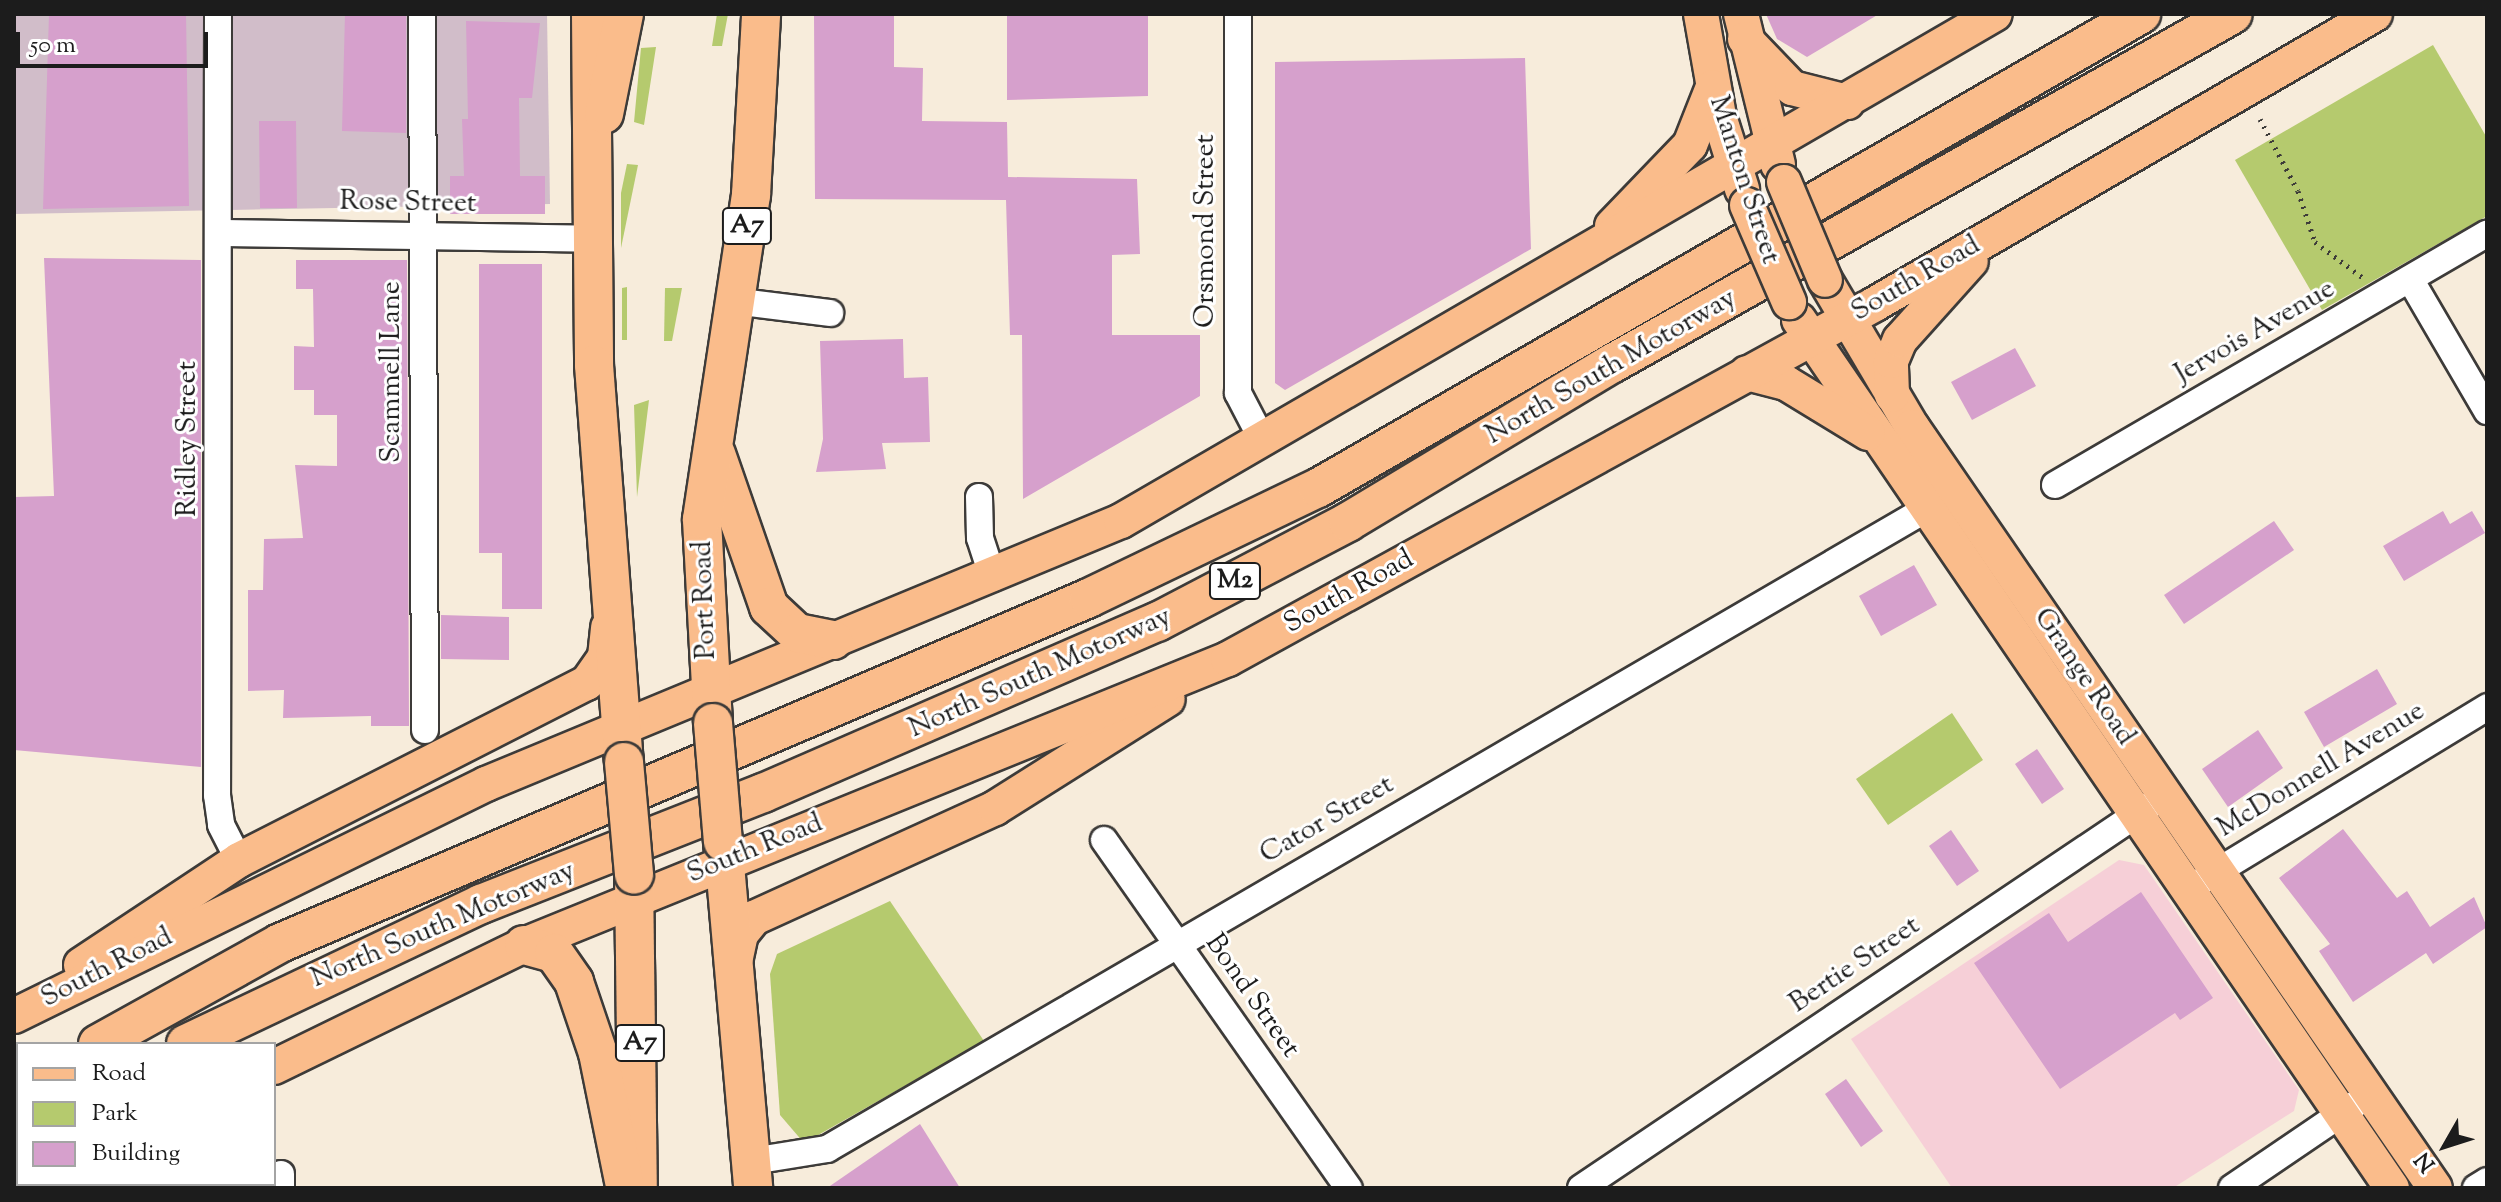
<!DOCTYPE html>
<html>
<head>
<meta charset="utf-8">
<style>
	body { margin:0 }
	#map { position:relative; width:2501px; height:1202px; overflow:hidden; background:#f7ecdb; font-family:"Sorts Mill Goudy",serif }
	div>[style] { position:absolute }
	.built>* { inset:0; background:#f6cfd7 }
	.industrial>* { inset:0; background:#d1bdc9 }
	.green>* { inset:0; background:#b5ca6e }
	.building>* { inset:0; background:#d6a0cc }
	.path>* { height:5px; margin-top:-2.5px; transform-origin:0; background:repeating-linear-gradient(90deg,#3d3b39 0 2px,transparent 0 8px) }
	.roads { filter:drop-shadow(2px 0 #3d3b39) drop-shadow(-2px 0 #3d3b39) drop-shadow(0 2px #3d3b39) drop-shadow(0 -2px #3d3b39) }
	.minor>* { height:26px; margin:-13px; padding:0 13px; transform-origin:13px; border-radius:13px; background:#fff }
	.major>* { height:34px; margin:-17px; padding:0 17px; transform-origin:17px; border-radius:17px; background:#fabc8b }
	.highway>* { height:38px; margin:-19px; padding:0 19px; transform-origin:19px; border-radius:19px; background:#fabc8b }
	.bridges { filter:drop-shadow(2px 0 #3d3b39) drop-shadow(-2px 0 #3d3b39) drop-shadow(0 2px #3d3b39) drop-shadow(0 -2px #3d3b39) }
	.major-bridge>* { height:34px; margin:-17px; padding:0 17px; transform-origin:17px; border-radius:17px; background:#fabc8b }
	.highway-bridge>* { height:38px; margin:-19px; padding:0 19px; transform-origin:19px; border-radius:19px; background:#fabc8b }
	span { translate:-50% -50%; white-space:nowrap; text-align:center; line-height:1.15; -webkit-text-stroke:6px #fff; paint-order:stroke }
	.shield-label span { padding:2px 6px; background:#fff; border:2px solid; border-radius:6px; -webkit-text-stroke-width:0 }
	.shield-label { font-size:26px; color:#1c1c1c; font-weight:700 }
	.street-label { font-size:28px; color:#1c1c1c }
	.frame { position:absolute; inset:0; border:16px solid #1c1c1c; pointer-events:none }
	.legend { position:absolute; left:16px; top:1042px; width:260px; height:144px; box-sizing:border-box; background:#fff; border:2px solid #a4a4a4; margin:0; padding:10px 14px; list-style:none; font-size:24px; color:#1c1c1c }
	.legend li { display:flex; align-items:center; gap:16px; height:40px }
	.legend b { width:40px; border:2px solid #a4a4a4 }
	.north { position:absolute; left:2405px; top:1106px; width:80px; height:80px; -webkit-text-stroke:6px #fff; paint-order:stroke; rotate:231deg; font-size:22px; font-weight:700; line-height:32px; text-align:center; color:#1c1c1c }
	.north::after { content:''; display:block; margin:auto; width:28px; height:36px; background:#1c1c1c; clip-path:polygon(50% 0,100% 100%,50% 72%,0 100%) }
	.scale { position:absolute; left:16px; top:32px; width:192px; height:36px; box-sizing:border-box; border:4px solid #1c1c1c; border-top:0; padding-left:10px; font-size:24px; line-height:28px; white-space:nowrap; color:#1c1c1c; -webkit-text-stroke:6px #fff; paint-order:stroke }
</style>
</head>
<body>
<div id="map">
	<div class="built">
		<i style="clip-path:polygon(2119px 860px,2144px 865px,2299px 1090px,2294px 1111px,2173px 1188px,1952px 1188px,1851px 1039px)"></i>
	</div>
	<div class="industrial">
		<i style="clip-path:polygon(14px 14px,547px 14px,550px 204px,14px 214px)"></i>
	</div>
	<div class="green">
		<i style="clip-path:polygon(717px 14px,728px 14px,722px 46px,712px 46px)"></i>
		<i style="clip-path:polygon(2433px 45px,2487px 138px,2487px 216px,2322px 310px,2235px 160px)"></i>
		<i style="clip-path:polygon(656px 47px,644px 125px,634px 122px,641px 48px)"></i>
		<i style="clip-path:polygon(627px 164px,638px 165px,621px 248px,621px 193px)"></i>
		<i style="clip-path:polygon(627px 287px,627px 340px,622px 340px,622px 288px)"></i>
		<i style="clip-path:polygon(665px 288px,682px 288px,672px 341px,664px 341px)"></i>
		<i style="clip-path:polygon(649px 400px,637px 497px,634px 405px)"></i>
		<i style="clip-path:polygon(1952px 713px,1983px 760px,1888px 825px,1856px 779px)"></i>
		<i style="clip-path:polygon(890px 901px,984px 1041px,804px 1143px,780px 1115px,770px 974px,777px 954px)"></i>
		<i style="clip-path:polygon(194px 1184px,256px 1184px,257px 1188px,189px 1188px)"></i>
	</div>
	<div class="building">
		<i style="clip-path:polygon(49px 14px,186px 14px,189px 206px,43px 209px)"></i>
		<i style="clip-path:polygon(345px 14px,406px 14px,406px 133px,342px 131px)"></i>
		<i style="clip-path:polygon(814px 14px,894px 14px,894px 67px,923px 68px,922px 121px,1007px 122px,1008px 177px,1137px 179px,1140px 254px,1112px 255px,1112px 335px,1200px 335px,1200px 396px,1023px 499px,1022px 335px,1010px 335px,1006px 200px,815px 199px)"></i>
		<i style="clip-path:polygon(1007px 14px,1148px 14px,1148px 96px,1007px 100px)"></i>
		<i style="clip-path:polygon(1766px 14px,1879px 14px,1807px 57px,1777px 39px)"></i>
		<i style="clip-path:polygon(466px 21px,540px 23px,532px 98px,519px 98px,520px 176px,545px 176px,545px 214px,450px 214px,450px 176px,464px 176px,462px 119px,468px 119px)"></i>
		<i style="clip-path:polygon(1525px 58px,1531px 249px,1285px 390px,1275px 383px,1275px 62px)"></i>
		<i style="clip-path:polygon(259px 121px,296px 121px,297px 208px,260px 208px)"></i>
		<i style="clip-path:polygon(44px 258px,201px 260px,201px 767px,14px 750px,14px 497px,54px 496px)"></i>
		<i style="clip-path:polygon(296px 260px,407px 260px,409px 726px,371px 726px,371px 716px,283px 718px,284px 690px,248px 691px,248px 590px,263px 590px,264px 539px,303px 538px,295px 465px,337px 466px,337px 415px,314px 415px,314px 390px,294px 390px,294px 346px,314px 347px,313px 289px,296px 289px)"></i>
		<i style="clip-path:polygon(479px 264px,542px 264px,542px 609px,502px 609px,502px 553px,479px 553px)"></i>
		<i style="clip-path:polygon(903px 339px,904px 378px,928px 377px,930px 442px,882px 443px,886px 469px,816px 472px,823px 439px,820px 341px)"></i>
		<i style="clip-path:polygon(2015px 348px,2036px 386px,1972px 420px,1951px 382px)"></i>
		<i style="clip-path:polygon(2443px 511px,2450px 524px,2472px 511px,2485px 533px,2404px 581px,2383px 546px)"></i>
		<i style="clip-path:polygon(2274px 521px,2294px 550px,2184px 624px,2164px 595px)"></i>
		<i style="clip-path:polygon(1914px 565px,1937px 605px,1881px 636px,1859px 596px)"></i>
		<i style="clip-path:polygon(441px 615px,509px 617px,509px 660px,441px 659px)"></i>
		<i style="clip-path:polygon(2377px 669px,2397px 704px,2324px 747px,2304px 712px)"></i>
		<i style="clip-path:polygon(2258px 730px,2283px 768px,2228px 807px,2202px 769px)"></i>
		<i style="clip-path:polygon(2037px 749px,2064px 789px,2042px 804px,2015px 764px)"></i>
		<i style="clip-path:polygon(2343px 829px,2397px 898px,2407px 891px,2430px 927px,2474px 897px,2487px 927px,2433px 964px,2426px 953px,2353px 1002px,2319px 951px,2330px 944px,2279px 878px)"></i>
		<i style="clip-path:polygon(1951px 830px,1979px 871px,1957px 886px,1929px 846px)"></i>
		<i style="clip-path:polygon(2141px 892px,2213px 998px,2180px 1020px,2175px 1013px,2060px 1089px,1974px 963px,2049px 913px,2068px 942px)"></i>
		<i style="clip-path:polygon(1846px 1079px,1883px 1131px,1861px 1147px,1825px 1094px)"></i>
		<i style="clip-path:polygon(920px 1124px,960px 1188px,827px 1188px)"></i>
	</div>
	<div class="path">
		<i style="left:2260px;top:119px;width:81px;rotate:62.2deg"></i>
		<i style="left:2298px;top:191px;width:54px;rotate:71.6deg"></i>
		<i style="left:2315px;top:242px;width:59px;rotate:36.7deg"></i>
	</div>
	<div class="roads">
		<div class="minor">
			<i style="left:218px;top:14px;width:781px;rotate:90.07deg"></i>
			<i style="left:217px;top:795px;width:30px;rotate:82deg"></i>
			<i style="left:221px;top:825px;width:39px;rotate:63deg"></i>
			<i style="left:422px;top:14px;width:716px;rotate:89.76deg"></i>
			<i style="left:1238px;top:14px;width:379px;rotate:90deg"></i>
			<i style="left:1238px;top:393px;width:54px;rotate:62.5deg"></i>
			<i style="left:221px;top:233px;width:374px;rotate:0.9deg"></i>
			<i style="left:2410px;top:279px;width:153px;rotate:59.7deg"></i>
			<i style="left:733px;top:301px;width:98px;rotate:7.1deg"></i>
			<i style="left:2055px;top:485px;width:500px;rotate:-30.2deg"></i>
			<i style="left:979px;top:497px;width:41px;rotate:88.6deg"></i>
			<i style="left:980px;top:538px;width:42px;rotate:72deg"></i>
			<i style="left:1104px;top:840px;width:426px;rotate:54.9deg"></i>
			<i style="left:2203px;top:880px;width:333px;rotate:-31.3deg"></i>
			<i style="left:752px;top:1161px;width:76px;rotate:-9.1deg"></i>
			<i style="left:827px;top:1149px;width:1272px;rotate:-30.21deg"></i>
			<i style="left:281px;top:1174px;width:14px;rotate:90deg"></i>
			<i style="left:1581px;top:1188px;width:688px;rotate:-33.92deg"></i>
			<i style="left:2232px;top:1188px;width:151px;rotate:-34.2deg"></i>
			<i style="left:2476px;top:1188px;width:13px;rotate:-32deg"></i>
		</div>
		<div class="major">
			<i style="left:1701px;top:14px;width:104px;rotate:80deg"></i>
			<i style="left:1719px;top:116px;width:77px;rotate:72.5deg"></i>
			<i style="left:1741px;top:14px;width:155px;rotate:76.2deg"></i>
			<i style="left:1745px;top:39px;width:68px;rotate:46.2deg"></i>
			<i style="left:1792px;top:88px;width:57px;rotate:14.3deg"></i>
			<i style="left:1612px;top:226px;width:112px;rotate:-46.1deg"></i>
			<i style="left:1690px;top:145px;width:62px;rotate:-68.4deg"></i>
			<i style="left:1825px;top:280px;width:171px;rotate:59.4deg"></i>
			<i style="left:1912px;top:427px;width:923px;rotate:55.5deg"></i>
			<i style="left:1799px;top:320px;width:1051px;rotate:55.66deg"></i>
			<i style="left:1747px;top:373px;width:40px;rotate:14.4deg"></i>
			<i style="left:1786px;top:383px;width:96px;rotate:31.4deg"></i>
			<i style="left:1892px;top:395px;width:34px;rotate:-92deg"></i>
			<i style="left:1891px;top:361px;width:23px;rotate:-67deg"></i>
			<i style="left:1900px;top:340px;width:106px;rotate:-48.1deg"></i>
			<i style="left:735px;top:962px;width:29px;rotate:-78deg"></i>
			<i style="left:741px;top:934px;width:21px;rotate:-51deg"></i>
			<i style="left:754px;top:918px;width:265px;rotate:-24.5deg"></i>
			<i style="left:995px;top:808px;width:204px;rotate:-32.2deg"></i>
			<i style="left:81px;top:965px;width:190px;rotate:-33.6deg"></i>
			<i style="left:239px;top:860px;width:390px;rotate:-27deg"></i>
			<i style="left:587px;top:683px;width:32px;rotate:-55deg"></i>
			<i style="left:605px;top:657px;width:30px;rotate:-84deg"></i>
			<i style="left:14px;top:1016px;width:526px;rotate:-26.18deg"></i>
			<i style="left:486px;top:784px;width:687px;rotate:-22.5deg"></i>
			<i style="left:1121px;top:521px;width:1010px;rotate:-30.12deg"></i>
			<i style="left:274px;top:1067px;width:278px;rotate:-26deg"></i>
			<i style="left:524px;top:945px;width:760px;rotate:-22.11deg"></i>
			<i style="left:1228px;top:659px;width:738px;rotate:-28.75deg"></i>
			<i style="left:1875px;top:304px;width:578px;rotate:-30.11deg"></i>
			<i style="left:112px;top:1188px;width:6px;rotate:-39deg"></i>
		</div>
		<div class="highway">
			<i style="left:591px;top:14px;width:351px;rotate:89.5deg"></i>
			<i style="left:594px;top:365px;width:398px;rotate:85.7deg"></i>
			<i style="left:604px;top:114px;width:102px;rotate:-78.7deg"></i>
			<i style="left:716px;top:454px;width:162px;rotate:70.9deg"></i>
			<i style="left:769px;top:607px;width:38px;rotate:43deg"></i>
			<i style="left:797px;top:633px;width:37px;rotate:11deg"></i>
			<i style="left:713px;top:723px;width:204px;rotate:-93.1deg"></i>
			<i style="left:702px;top:519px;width:328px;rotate:-81.4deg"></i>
			<i style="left:751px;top:195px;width:181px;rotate:-86.8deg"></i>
			<i style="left:723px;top:842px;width:347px;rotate:85deg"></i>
			<i style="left:634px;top:875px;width:313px;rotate:89.3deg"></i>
			<i style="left:524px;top:945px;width:31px;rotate:15deg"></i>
			<i style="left:554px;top:953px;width:35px;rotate:55deg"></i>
			<i style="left:574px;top:982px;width:75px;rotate:71.3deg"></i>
			<i style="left:598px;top:1053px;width:131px;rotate:78.5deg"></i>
			<i style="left:98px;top:1044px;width:208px;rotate:-29deg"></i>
			<i style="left:280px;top:943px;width:879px;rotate:-23.1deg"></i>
			<i style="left:1089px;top:598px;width:254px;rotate:-25.7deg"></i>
			<i style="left:1318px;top:488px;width:950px;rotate:-29.94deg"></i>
			<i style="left:186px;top:1044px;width:327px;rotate:-25.4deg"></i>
			<i style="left:481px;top:904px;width:303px;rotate:-21.5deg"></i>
			<i style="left:763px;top:793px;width:430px;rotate:-23.5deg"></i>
			<i style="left:1157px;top:622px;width:216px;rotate:-27.6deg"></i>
			<i style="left:1348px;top:522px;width:309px;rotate:-31deg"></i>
			<i style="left:1613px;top:363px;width:711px;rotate:-29.38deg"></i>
			<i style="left:14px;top:1092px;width:4px;rotate:-27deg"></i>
			<i style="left:14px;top:1148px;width:5px;rotate:-37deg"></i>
			<i style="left:56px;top:1188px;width:7px;rotate:-34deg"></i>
		</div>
	</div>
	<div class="bridges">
		<div class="major-bridge">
			<i style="left:1784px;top:182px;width:106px;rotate:67.3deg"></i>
			<i style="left:1747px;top:205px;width:106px;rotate:66.6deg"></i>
		</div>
		<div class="highway-bridge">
			<i style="left:713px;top:723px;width:119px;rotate:85.2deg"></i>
			<i style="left:624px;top:762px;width:113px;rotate:84.9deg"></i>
		</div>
	</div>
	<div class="shield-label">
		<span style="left:747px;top:226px">A7</span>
		<span style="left:1235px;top:581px">M2</span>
		<span style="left:640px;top:1043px">A7</span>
	</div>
	<div class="street-label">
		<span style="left:1744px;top:180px;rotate:72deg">Manton Street</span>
		<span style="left:408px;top:203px;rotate:1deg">Rose Street</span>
		<span style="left:1206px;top:231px;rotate:-90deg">Orsmond Street</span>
		<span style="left:1916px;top:279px;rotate:-30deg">South Road</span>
		<span style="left:2255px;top:332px;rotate:-30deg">Jervois Avenue</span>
		<span style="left:1611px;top:367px;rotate:-30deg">North South Motorway</span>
		<span style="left:392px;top:372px;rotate:-90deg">Scammell Lane</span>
		<span style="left:188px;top:439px;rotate:-90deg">Ridley Street</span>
		<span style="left:1349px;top:592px;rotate:-29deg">South Road</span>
		<span style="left:705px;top:600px;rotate:-92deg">Port Road</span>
		<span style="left:1040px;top:673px;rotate:-24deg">North South Motorway</span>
		<span style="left:2084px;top:677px;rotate:56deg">Grange Road</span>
		<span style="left:2321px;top:770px;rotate:-31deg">McDonnell Avenue</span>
		<span style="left:1327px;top:820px;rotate:-30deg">Cator Street</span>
		<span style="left:755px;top:849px;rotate:-22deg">South Road</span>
		<span style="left:443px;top:925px;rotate:-23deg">North South Motorway</span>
		<span style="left:1855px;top:965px;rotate:-34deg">Bertie Street</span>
		<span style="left:107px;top:968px;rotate:-27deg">South Road</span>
		<span style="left:1252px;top:996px;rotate:55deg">Bond Street</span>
	</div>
	<div class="frame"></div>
	<ul class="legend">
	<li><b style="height:10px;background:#fabc8b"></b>Road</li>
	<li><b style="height:22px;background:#b5ca6e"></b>Park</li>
	<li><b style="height:22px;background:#d6a0cc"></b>Building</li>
	</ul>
	<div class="north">N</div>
	<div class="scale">50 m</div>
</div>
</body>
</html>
